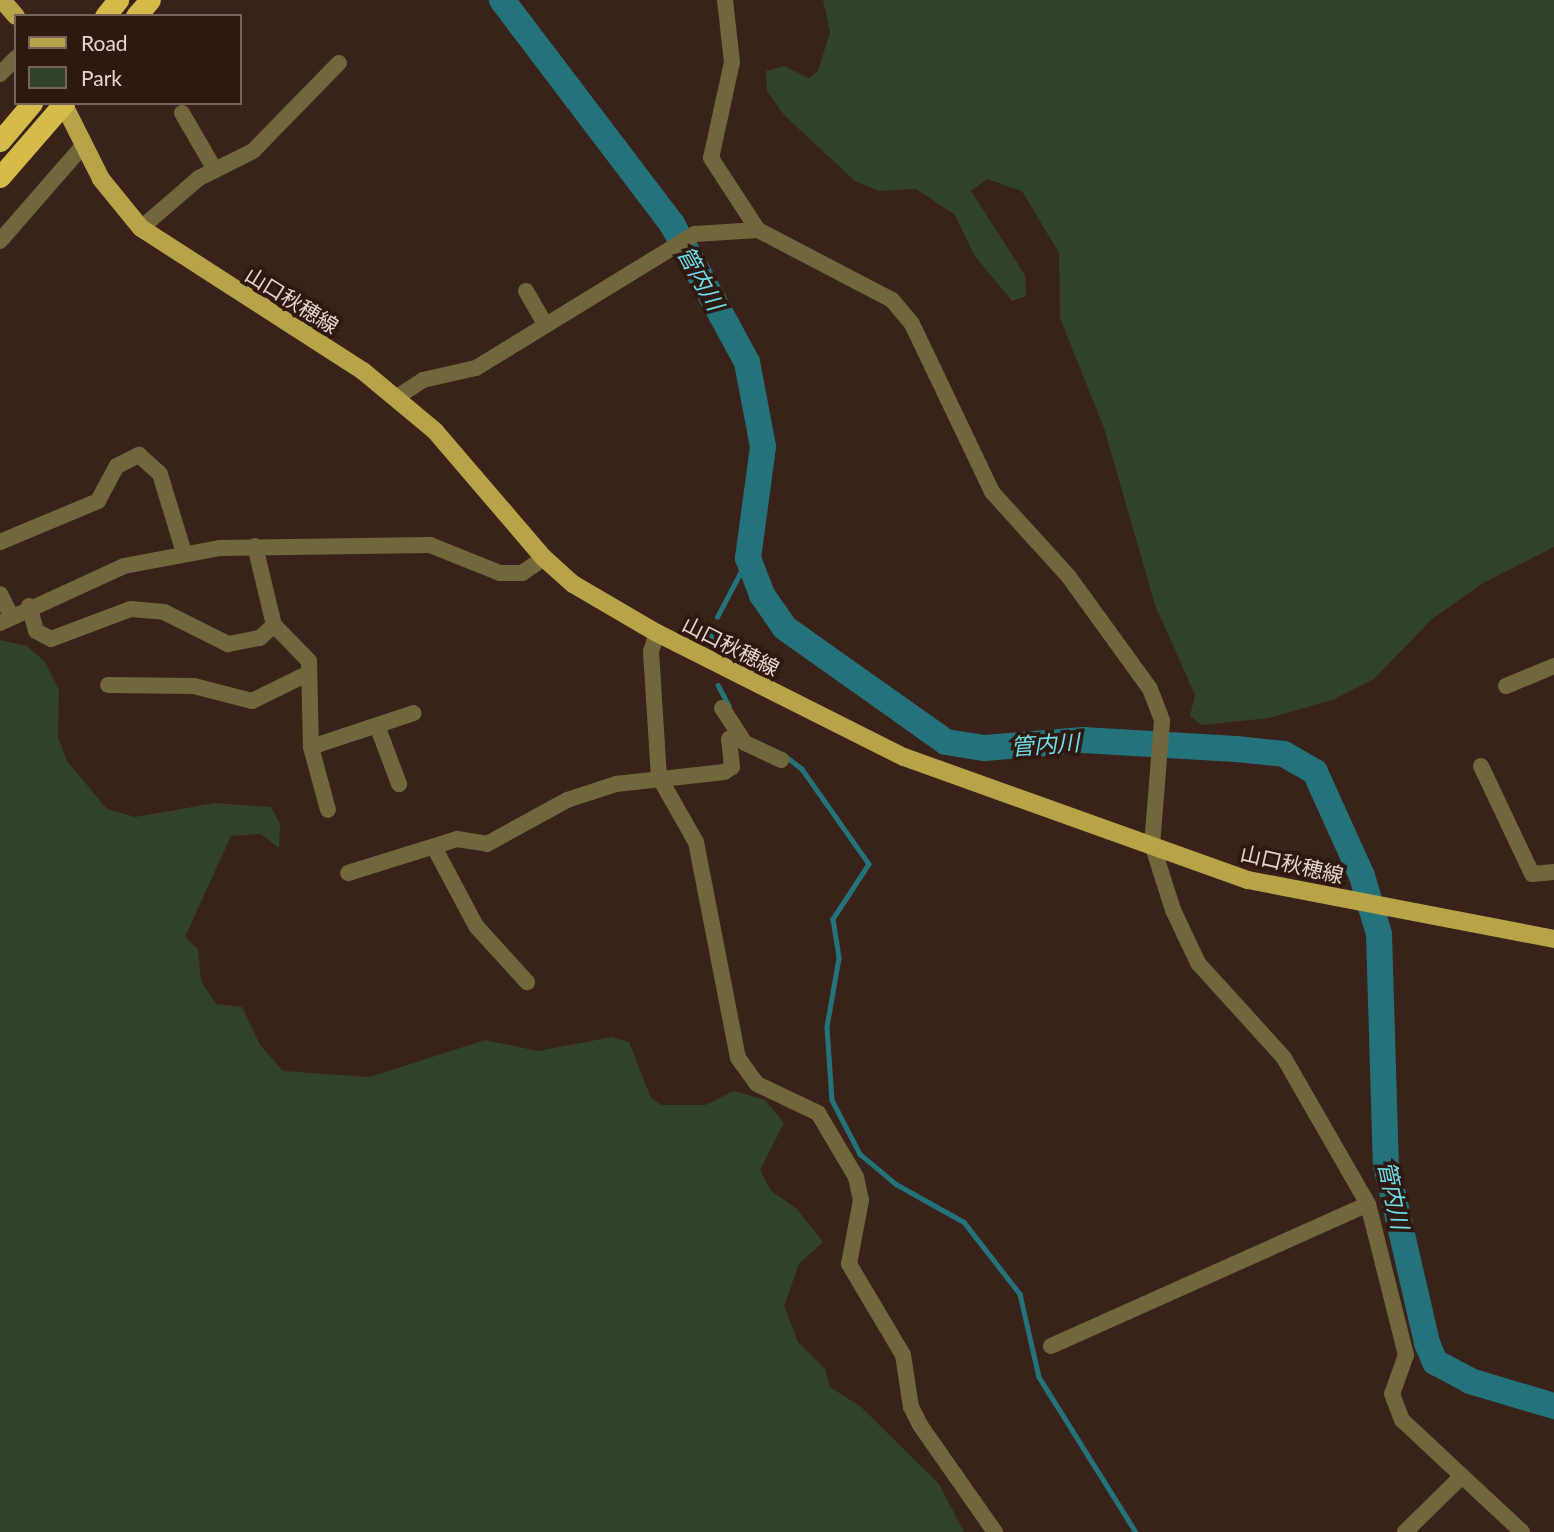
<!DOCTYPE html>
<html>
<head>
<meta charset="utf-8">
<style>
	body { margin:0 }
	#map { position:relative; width:1554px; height:1532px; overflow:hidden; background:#392219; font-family:Lato,"Noto Sans JP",sans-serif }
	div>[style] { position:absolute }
	.green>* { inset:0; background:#304329 }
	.stream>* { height:4.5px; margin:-2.25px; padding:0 2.25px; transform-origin:2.25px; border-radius:2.25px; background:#25737a }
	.river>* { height:26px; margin:-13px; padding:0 13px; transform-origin:13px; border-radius:13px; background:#25737a }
	.minor>* { height:16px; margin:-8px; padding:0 8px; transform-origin:8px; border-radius:8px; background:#70673d }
	.major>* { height:18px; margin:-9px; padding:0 9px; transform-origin:9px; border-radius:9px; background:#b8a448 }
	.highway>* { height:21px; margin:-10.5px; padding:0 10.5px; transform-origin:10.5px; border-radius:10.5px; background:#d5bc4a }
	span { translate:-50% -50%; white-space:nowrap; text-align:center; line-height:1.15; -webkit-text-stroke:7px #2f1810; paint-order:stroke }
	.street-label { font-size:21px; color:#e5d5cf }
	.water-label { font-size:23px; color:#6cdee9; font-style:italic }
	.legend { position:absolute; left:14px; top:14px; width:228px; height:91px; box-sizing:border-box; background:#2f1810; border:2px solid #78645c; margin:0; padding:9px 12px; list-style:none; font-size:21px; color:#e5d5cf }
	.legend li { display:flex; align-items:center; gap:14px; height:35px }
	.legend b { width:35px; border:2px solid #78645c }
</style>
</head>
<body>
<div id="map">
	<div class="green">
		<i style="clip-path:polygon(823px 0,1554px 0,1554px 547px,1483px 583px,1432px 619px,1374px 679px,1332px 700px,1269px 718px,1202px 725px,1190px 716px,1195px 695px,1155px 605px,1104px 428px,1060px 318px,1059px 253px,1022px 191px,987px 179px,971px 191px,1025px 275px,1026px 296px,1012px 301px,974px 255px,955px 215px,916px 189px,879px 191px,855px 181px,785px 116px,767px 91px,766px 71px,784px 66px,809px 78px,818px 71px,830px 32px)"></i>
		<i style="clip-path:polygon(0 640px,27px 646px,45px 662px,59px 690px,58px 737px,67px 761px,107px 809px,135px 817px,215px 803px,271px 807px,280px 824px,279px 848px,261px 834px,231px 836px,185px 937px,198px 949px,201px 981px,216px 1004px,242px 1007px,260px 1045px,283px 1071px,370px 1077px,485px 1040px,538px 1051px,612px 1037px,629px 1042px,651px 1098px,662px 1105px,705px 1105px,734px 1091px,765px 1100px,784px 1123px,760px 1170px,771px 1191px,796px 1208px,823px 1242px,799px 1264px,784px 1306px,798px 1342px,825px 1369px,830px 1387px,861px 1407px,939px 1484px,964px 1532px,0 1532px)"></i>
	</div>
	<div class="stream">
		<i style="left:717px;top:617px;width:67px;rotate:-62.3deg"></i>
		<i style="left:711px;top:632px;width:13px;rotate:86deg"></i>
		<i style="left:718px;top:685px;width:24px;rotate:62deg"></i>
		<i style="left:783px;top:754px;width:24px;rotate:38deg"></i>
		<i style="left:802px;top:769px;width:116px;rotate:54.8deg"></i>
		<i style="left:869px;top:864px;width:66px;rotate:123.2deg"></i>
		<i style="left:833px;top:919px;width:39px;rotate:81deg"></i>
		<i style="left:839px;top:958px;width:70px;rotate:99.9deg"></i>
		<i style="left:827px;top:1027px;width:73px;rotate:86.1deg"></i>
		<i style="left:832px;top:1100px;width:61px;rotate:62.6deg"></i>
		<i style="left:860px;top:1154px;width:47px;rotate:39.8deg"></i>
		<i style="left:896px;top:1184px;width:78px;rotate:29.2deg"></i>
		<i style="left:964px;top:1222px;width:91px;rotate:52.1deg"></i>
		<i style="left:1020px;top:1294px;width:85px;rotate:77.1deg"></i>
		<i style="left:1039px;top:1377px;width:183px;rotate:58deg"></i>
	</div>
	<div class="river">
		<i style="left:502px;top:0;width:281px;rotate:52.8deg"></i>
		<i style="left:672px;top:224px;width:157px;rotate:61.5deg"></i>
		<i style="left:747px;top:362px;width:86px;rotate:79.3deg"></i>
		<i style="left:763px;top:447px;width:112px;rotate:97.7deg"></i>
		<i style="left:748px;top:558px;width:40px;rotate:69deg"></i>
		<i style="left:762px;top:595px;width:40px;rotate:55.1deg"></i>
		<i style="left:785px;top:628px;width:197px;rotate:35.3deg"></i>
		<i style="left:946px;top:742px;width:39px;rotate:9deg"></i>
		<i style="left:985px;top:748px;width:98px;rotate:-4.7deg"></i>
		<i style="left:1083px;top:740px;width:153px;rotate:3.4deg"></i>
		<i style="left:1236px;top:749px;width:48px;rotate:5.9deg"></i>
		<i style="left:1284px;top:754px;width:36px;rotate:30deg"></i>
		<i style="left:1315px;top:772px;width:114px;rotate:65.7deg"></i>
		<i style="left:1362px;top:876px;width:60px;rotate:73.7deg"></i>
		<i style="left:1379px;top:934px;width:231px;rotate:88.3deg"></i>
		<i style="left:1386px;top:1165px;width:183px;rotate:77deg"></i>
		<i style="left:1427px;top:1343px;width:21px;rotate:67deg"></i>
		<i style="left:1435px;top:1362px;width:40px;rotate:28deg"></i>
		<i style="left:1470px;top:1381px;width:88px;rotate:16.6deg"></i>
	</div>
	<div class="minor">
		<i style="left:725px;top:0;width:62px;rotate:83.6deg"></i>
		<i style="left:732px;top:62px;width:98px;rotate:102.3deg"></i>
		<i style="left:711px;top:158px;width:86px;rotate:56.9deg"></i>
		<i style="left:758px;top:230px;width:151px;rotate:27.6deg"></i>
		<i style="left:892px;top:300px;width:31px;rotate:50deg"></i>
		<i style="left:912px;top:324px;width:186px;rotate:64.5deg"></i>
		<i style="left:992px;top:492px;width:115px;rotate:47.8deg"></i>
		<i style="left:1069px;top:577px;width:138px;rotate:54.1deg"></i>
		<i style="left:1150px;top:689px;width:34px;rotate:69deg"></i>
		<i style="left:1162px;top:721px;width:123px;rotate:94.6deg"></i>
		<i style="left:1152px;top:844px;width:69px;rotate:72.3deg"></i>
		<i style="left:1173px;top:910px;width:59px;rotate:64.7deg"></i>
		<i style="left:1198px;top:963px;width:128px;rotate:47.8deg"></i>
		<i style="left:1284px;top:1058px;width:168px;rotate:60.1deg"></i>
		<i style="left:1368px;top:1204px;width:156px;rotate:75.9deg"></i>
		<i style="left:1406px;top:1355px;width:41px;rotate:109.7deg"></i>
		<i style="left:1392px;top:1394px;width:28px;rotate:69deg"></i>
		<i style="left:1402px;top:1420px;width:164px;rotate:43deg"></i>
		<i style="left:0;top:74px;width:23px;rotate:-45deg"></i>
		<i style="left:182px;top:113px;width:66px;rotate:59.9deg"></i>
		<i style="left:141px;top:228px;width:77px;rotate:-40.8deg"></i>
		<i style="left:199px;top:178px;width:60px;rotate:-26.6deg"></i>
		<i style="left:253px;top:151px;width:123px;rotate:-45.7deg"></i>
		<i style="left:0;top:241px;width:126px;rotate:-48.9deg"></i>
		<i style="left:526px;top:291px;width:38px;rotate:60deg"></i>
		<i style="left:397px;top:397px;width:31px;rotate:-33deg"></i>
		<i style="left:423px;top:380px;width:54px;rotate:-12.8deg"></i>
		<i style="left:476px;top:368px;width:257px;rotate:-31.5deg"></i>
		<i style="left:695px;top:234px;width:63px;rotate:-3.6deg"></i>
		<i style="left:0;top:542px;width:106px;rotate:-22.7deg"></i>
		<i style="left:98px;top:501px;width:40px;rotate:-62deg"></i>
		<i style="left:117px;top:466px;width:25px;rotate:-27deg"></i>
		<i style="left:139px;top:455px;width:28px;rotate:42deg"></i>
		<i style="left:160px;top:474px;width:83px;rotate:73.1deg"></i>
		<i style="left:255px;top:546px;width:81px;rotate:76.5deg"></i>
		<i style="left:274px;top:625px;width:50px;rotate:45.8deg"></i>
		<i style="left:309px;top:661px;width:86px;rotate:88.7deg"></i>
		<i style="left:311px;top:747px;width:65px;rotate:74.9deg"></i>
		<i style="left:0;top:594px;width:25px;rotate:63deg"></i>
		<i style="left:29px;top:606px;width:26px;rotate:74deg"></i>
		<i style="left:36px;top:631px;width:17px;rotate:28deg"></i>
		<i style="left:51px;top:639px;width:85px;rotate:-20.6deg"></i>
		<i style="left:131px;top:609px;width:33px;rotate:5deg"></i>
		<i style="left:164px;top:612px;width:72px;rotate:26.6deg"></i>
		<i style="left:228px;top:644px;width:33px;rotate:-11deg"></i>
		<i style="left:260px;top:638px;width:19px;rotate:-43deg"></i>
		<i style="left:0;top:623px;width:136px;rotate:-24.7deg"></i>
		<i style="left:124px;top:566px;width:98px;rotate:-10.6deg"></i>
		<i style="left:220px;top:548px;width:210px;rotate:-0.8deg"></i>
		<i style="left:430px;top:545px;width:75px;rotate:21.8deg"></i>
		<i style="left:500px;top:573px;width:22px"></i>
		<i style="left:522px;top:573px;width:27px;rotate:-34deg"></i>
		<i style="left:657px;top:633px;width:19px;rotate:108deg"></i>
		<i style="left:651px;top:651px;width:126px;rotate:86.4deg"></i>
		<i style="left:659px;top:777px;width:75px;rotate:60.4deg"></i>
		<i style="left:696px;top:842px;width:220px;rotate:79deg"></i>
		<i style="left:738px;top:1058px;width:32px;rotate:54deg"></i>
		<i style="left:757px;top:1084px;width:68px;rotate:25.4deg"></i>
		<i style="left:818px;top:1113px;width:74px;rotate:59.3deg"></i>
		<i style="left:856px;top:1177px;width:24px;rotate:78deg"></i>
		<i style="left:861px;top:1200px;width:65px;rotate:100.6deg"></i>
		<i style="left:849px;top:1264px;width:106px;rotate:59.3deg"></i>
		<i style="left:903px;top:1355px;width:53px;rotate:81.3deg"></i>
		<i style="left:911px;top:1407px;width:20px;rotate:63deg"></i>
		<i style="left:920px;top:1425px;width:131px;rotate:55deg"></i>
		<i style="left:108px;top:685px;width:86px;rotate:0.7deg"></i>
		<i style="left:194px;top:686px;width:60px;rotate:14.5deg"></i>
		<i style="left:252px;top:701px;width:59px;rotate:-26.1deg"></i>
		<i style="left:1506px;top:686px;width:52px;rotate:-22.6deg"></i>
		<i style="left:722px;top:708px;width:42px;rotate:56.7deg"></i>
		<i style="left:745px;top:743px;width:40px;rotate:25deg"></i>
		<i style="left:378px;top:728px;width:60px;rotate:69.4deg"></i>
		<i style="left:311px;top:747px;width:108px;rotate:-18.3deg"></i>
		<i style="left:1481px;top:766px;width:119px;rotate:64.7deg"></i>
		<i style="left:1532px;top:874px;width:22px;rotate:-5deg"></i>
		<i style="left:434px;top:847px;width:89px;rotate:62deg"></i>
		<i style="left:476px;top:926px;width:76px;rotate:47.7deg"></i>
		<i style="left:348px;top:873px;width:114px;rotate:-17.3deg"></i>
		<i style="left:457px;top:839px;width:30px;rotate:9deg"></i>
		<i style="left:487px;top:844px;width:91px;rotate:-28.8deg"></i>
		<i style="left:567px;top:800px;width:52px;rotate:-18.1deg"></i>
		<i style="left:616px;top:784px;width:109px;rotate:-6.3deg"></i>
		<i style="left:724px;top:772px;width:9px;rotate:-32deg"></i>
		<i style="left:732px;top:767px;width:28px;rotate:-96deg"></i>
		<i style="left:729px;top:739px;width:9px;rotate:-27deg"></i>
		<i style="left:1051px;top:1346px;width:347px;rotate:-24.1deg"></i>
		<i style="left:1405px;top:1532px;width:80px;rotate:-44.5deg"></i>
	</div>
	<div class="major">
		<i style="left:2px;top:0;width:21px;rotate:49deg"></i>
		<i style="left:63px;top:103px;width:85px;rotate:63.4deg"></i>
		<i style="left:101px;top:179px;width:63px;rotate:50.8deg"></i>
		<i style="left:141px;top:228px;width:264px;rotate:32.8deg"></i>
		<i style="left:363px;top:371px;width:94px;rotate:39.8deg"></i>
		<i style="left:435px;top:431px;width:167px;rotate:49.4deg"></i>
		<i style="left:544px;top:558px;width:39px;rotate:42deg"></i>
		<i style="left:573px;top:584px;width:97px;rotate:30.3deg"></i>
		<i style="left:657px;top:633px;width:276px;rotate:26.7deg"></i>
		<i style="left:904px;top:757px;width:365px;rotate:19.7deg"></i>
		<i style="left:1248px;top:880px;width:312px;rotate:10.9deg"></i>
	</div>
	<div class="highway">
		<i style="left:105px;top:16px;width:21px;rotate:-51deg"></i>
		<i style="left:136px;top:16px;width:21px;rotate:-49deg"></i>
		<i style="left:0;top:141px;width:50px;rotate:-49.9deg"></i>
		<i style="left:0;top:177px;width:98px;rotate:-49.1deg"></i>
	</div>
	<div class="street-label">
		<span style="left:292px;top:300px;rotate:32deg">山口秋穂線</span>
		<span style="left:731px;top:646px;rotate:27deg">山口秋穂線</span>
		<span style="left:1292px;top:864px;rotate:13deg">山口秋穂線</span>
	</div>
	<div class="water-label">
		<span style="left:701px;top:278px;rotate:61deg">管内川</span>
		<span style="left:1045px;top:744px;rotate:-4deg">管内川</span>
		<span style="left:1394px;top:1195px;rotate:78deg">管内川</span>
	</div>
	<ul class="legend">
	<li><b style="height:9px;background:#b8a448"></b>Road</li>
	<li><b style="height:19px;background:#304329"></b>Park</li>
	</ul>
</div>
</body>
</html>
